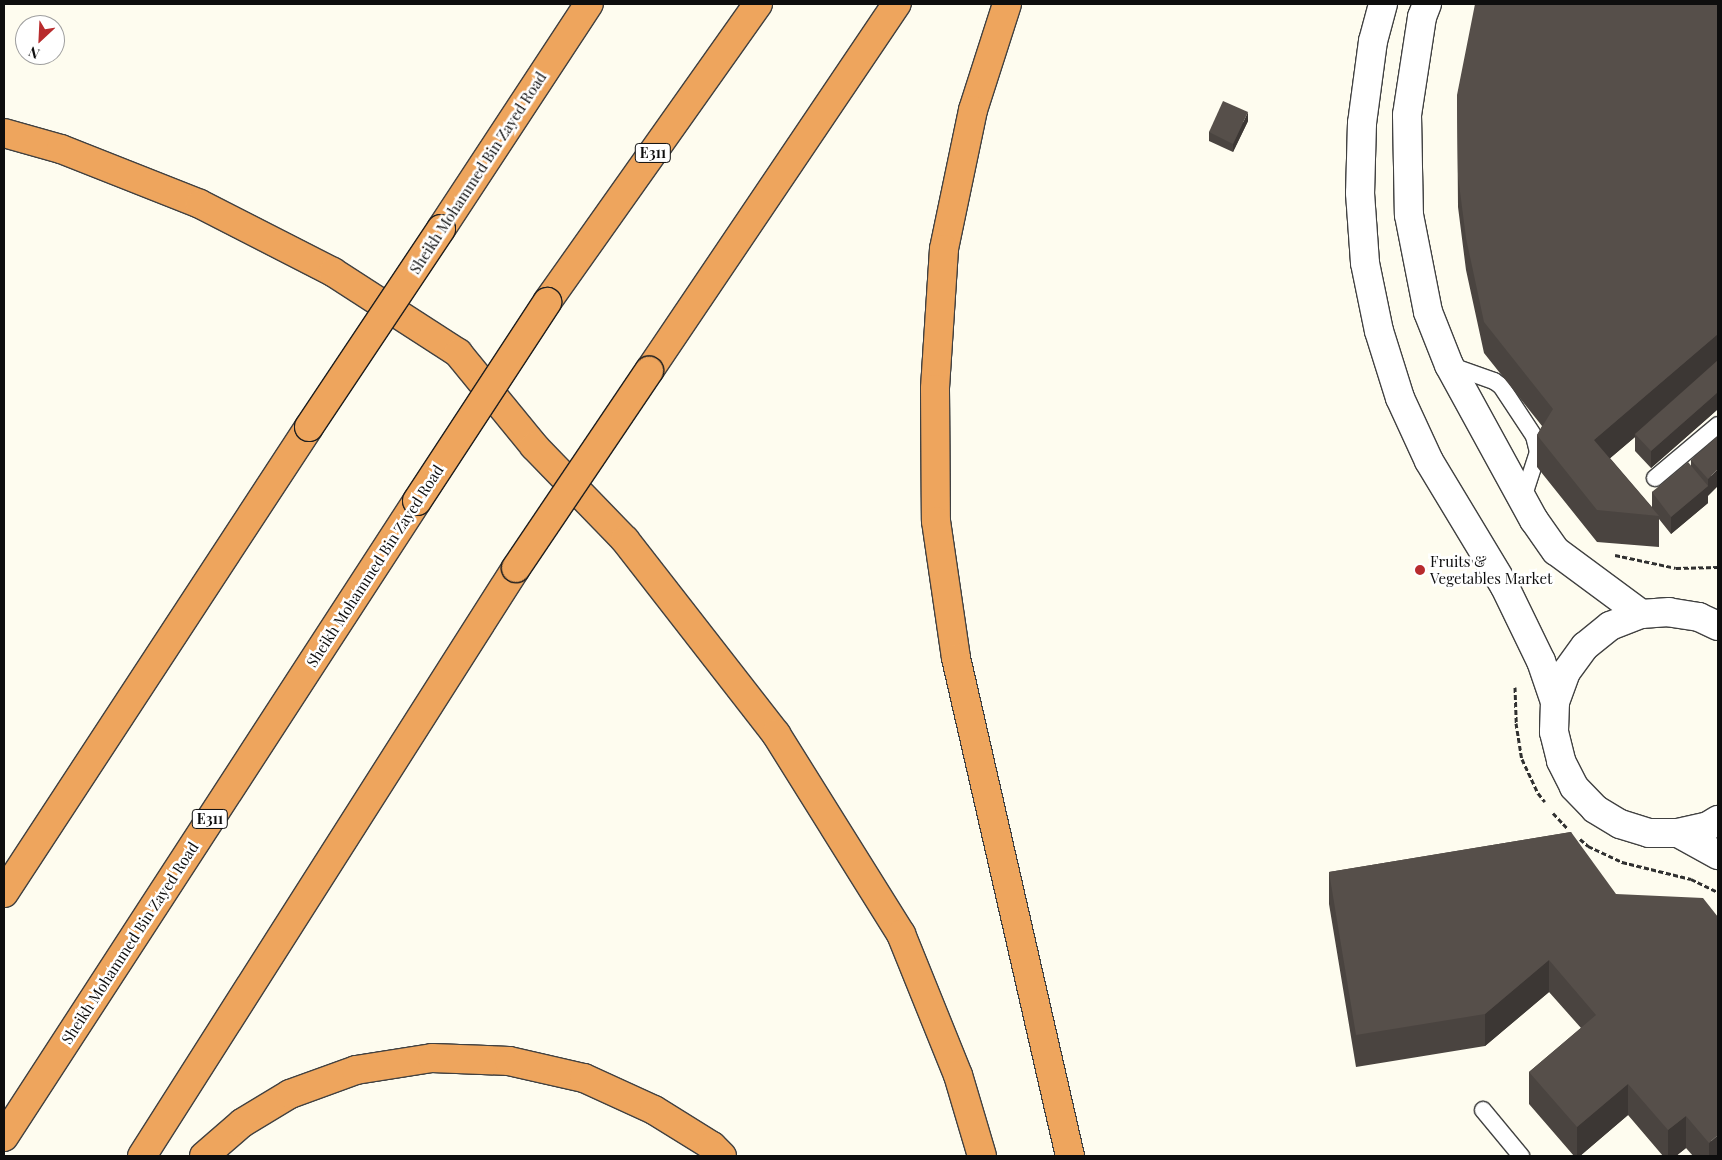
<!DOCTYPE html>
<html>
<head>
<meta charset="utf-8">
<style>
	body { margin:0 }
	#map { position:relative; width:1722px; height:1160px; overflow:hidden; background:#fefcef; font-family:"Playfair Display",serif }
	div>[style] { position:absolute }
	.path>* { height:3px; margin-top:-1.5px; transform-origin:0; background:repeating-linear-gradient(90deg,#303030 0 5px,transparent 0 7.5px) }
	.roads { filter:drop-shadow(1px 0 #414141) drop-shadow(-1px 0 #414141) drop-shadow(0 1px #414141) drop-shadow(0 -1px #414141) }
	.lane>* { height:16px; margin:-8px; padding:0 8px; transform-origin:8px; border-radius:8px; background:#fff }
	.street>* { height:28px; margin:-14px; padding:0 14px; transform-origin:14px; border-radius:14px; background:#fff }
	.highway>* { height:28px; margin:-14px; padding:0 14px; transform-origin:14px; border-radius:14px; background:#eea55d }
	.bridges { filter:drop-shadow(1px 0 #1f1f1f) drop-shadow(-1px 0 #1f1f1f) drop-shadow(0 1px #1f1f1f) drop-shadow(0 -1px #1f1f1f) }
	.highway-bridge>* { height:28px; margin:-14px; padding:0 14px; transform-origin:14px; border-radius:14px; background:#eea55d }
	.wall>* { inset:0; background:#4a4440 }
	.shaded-wall>* { inset:0; background:#3c3734 }
	.building>* { inset:0; background:#564f4a }
	.dots>* { width:14px; height:14px; translate:-50% -50%; box-sizing:border-box; border:2px solid #fff; border-radius:50% }
	span { translate:-50% -50%; white-space:nowrap; text-align:center; line-height:1.15; -webkit-text-stroke:5px #fff; paint-order:stroke }
	.shield-label span { padding:1px 4px; background:#fff; border:1px solid; border-radius:4px; -webkit-text-stroke-width:0 }
	.shield-label { font-size:14px; color:#0e0e0e; font-weight:700 }
	.street-label { font-size:15px; color:#0e0e0e }
	.poi-label { font-size:15px; color:#0e0e0e }
	.left { translate:0 -50%; text-align:left }
	.frame { position:absolute; inset:0; border:5px solid #0e0e0e; pointer-events:none }
	.north { position:absolute; left:15px; top:15px; width:50px; height:50px; box-sizing:border-box; background:#fff; border:1px solid #9f9f9f; border-radius:50%; rotate:205deg; font-size:14px; font-weight:700; line-height:20px; text-align:center; color:#0e0e0e }
	.north::after { content:''; display:block; margin:auto; width:18px; height:22px; background:#b82b2d; clip-path:polygon(50% 0,100% 100%,50% 72%,0 100%) }
</style>
</head>
<body>
<div id="map">
	<div class="path">
		<i style="left:1615px;top:555px;width:62px;rotate:12deg"></i>
		<i style="left:1676px;top:568px;width:42px;rotate:-1.4deg"></i>
		<i style="left:1515px;top:687px;width:36px;rotate:88deg"></i>
		<i style="left:1516px;top:723px;width:36px;rotate:81deg"></i>
		<i style="left:1522px;top:759px;width:38px;rotate:65deg"></i>
		<i style="left:1538px;top:793px;width:11px;rotate:52deg"></i>
		<i style="left:1553px;top:813px;width:22px;rotate:47deg"></i>
		<i style="left:1580px;top:839px;width:11px;rotate:41deg"></i>
		<i style="left:1588px;top:846px;width:38px;rotate:25deg"></i>
		<i style="left:1622px;top:862px;width:71px;rotate:13.8deg"></i>
		<i style="left:1691px;top:879px;width:30px;rotate:26deg"></i>
	</div>
	<div class="roads">
		<div class="lane">
			<i style="left:1449px;top:365px;width:48px;rotate:19.6deg"></i>
			<i style="left:1494px;top:381px;width:9px;rotate:36deg"></i>
			<i style="left:1501px;top:386px;width:60px;rotate:56.6deg"></i>
			<i style="left:1534px;top:436px;width:16px;rotate:76deg"></i>
			<i style="left:1538px;top:452px;width:52px;rotate:108.1deg"></i>
			<i style="left:1655px;top:478px;width:82px;rotate:-40.1deg"></i>
			<i style="left:1483px;top:1110px;width:60px;rotate:50.4deg"></i>
		</div>
		<div class="street">
			<i style="left:1383px;top:4px;width:38px;rotate:105deg"></i>
			<i style="left:1373px;top:41px;width:83px;rotate:97.6deg"></i>
			<i style="left:1362px;top:123px;width:70px;rotate:91.6deg"></i>
			<i style="left:1360px;top:193px;width:70px;rotate:85.9deg"></i>
			<i style="left:1365px;top:263px;width:69px;rotate:78.4deg"></i>
			<i style="left:1379px;top:331px;width:70px;rotate:72.6deg"></i>
			<i style="left:1400px;top:398px;width:69px;rotate:65.3deg"></i>
			<i style="left:1429px;top:461px;width:147px;rotate:58.9deg"></i>
			<i style="left:1505px;top:587px;width:82px;rotate:64.1deg"></i>
			<i style="left:1541px;top:661px;width:43px;rotate:71.1deg"></i>
			<i style="left:1427px;top:4px;width:14px;rotate:111deg"></i>
			<i style="left:1422px;top:17px;width:99px;rotate:98.7deg"></i>
			<i style="left:1407px;top:115px;width:100px;rotate:88.9deg"></i>
			<i style="left:1409px;top:215px;width:99px;rotate:78.9deg"></i>
			<i style="left:1428px;top:312px;width:57px;rotate:68.4deg"></i>
			<i style="left:1449px;top:365px;width:177px;rotate:61.3deg"></i>
			<i style="left:1534px;top:520px;width:38px;rotate:55deg"></i>
			<i style="left:1556px;top:551px;width:106px;rotate:36.5deg"></i>
			<i style="left:1718px;top:626px;width:21px;rotate:-155deg"></i>
			<i style="left:1699px;top:617px;width:30px;rotate:-171deg"></i>
			<i style="left:1669px;top:612px;width:28px;rotate:176deg"></i>
			<i style="left:1641px;top:614px;width:33px;rotate:159deg"></i>
			<i style="left:1610px;top:626px;width:32px;rotate:141deg"></i>
			<i style="left:1585px;top:646px;width:32px;rotate:126deg"></i>
			<i style="left:1566px;top:672px;width:32px;rotate:110deg"></i>
			<i style="left:1555px;top:702px;width:30px;rotate:92deg"></i>
			<i style="left:1554px;top:732px;width:30px;rotate:76deg"></i>
			<i style="left:1561px;top:761px;width:29px;rotate:63deg"></i>
			<i style="left:1574px;top:787px;width:30px;rotate:46deg"></i>
			<i style="left:1595px;top:809px;width:29px;rotate:31deg"></i>
			<i style="left:1620px;top:824px;width:30px;rotate:17deg"></i>
			<i style="left:1649px;top:833px;width:29px"></i>
			<i style="left:1678px;top:833px;width:31px;rotate:-13deg"></i>
			<i style="left:1708px;top:826px;width:12px;rotate:-31deg"></i>
			<i style="left:1678px;top:833px;width:46px;rotate:28.8deg"></i>
		</div>
		<div class="highway">
			<i style="left:1007px;top:4px;width:111px;rotate:107.8deg"></i>
			<i style="left:973px;top:110px;width:142px;rotate:101.8deg"></i>
			<i style="left:944px;top:249px;width:140px;rotate:93.7deg"></i>
			<i style="left:935px;top:389px;width:132px;rotate:89.6deg"></i>
			<i style="left:936px;top:521px;width:138px;rotate:81.7deg"></i>
			<i style="left:956px;top:658px;width:511px;rotate:77.11deg"></i>
			<i style="left:4px;top:133px;width:59px;rotate:15.7deg"></i>
			<i style="left:61px;top:149px;width:149px;rotate:21.6deg"></i>
			<i style="left:200px;top:204px;width:149px;rotate:27.1deg"></i>
			<i style="left:333px;top:272px;width:149px;rotate:32.9deg"></i>
			<i style="left:458px;top:353px;width:120px;rotate:50.7deg"></i>
			<i style="left:534px;top:446px;width:131px;rotate:45.9deg"></i>
			<i style="left:625px;top:540px;width:246px;rotate:52.1deg"></i>
			<i style="left:776px;top:734px;width:236px;rotate:58deg"></i>
			<i style="left:901px;top:934px;width:152px;rotate:68deg"></i>
			<i style="left:958px;top:1075px;width:84px;rotate:73.5deg"></i>
			<i style="left:441px;top:229px;width:269px;rotate:-56.7deg"></i>
			<i style="left:547px;top:302px;width:365px;rotate:-54.7deg"></i>
			<i style="left:649px;top:371px;width:443px;rotate:-56deg"></i>
			<i style="left:4px;top:893px;width:557px;rotate:-56.79deg"></i>
			<i style="left:4px;top:1137px;width:758px;rotate:-57deg"></i>
			<i style="left:142px;top:1156px;width:697px;rotate:-57.54deg"></i>
			<i style="left:204px;top:1156px;width:50px;rotate:-41deg"></i>
			<i style="left:242px;top:1123px;width:56px;rotate:-31.1deg"></i>
			<i style="left:290px;top:1094px;width:70px;rotate:-20deg"></i>
			<i style="left:356px;top:1070px;width:77px;rotate:-9deg"></i>
			<i style="left:432px;top:1058px;width:77px;rotate:2.2deg"></i>
			<i style="left:509px;top:1061px;width:77px;rotate:12.8deg"></i>
			<i style="left:584px;top:1078px;width:77px;rotate:24.6deg"></i>
			<i style="left:654px;top:1110px;width:68px;rotate:31.8deg"></i>
			<i style="left:712px;top:1146px;width:14px;rotate:45deg"></i>
		</div>
	</div>
	<div class="bridges">
		<div class="highway-bridge">
			<i style="left:309px;top:427px;width:238px;rotate:-56.3deg"></i>
			<i style="left:417px;top:501px;width:238px;rotate:-56.8deg"></i>
			<i style="left:516px;top:568px;width:238px;rotate:-56deg"></i>
		</div>
	</div>
	<div class="wall">
		<i style="clip-path:polygon(1718px 4px,1718px 409px,1651px 468px,1635px 451px,1635px 437px,1610px 458px,1652px 507px,1652px 492px,1691px 467px,1691px 460px,1718px 436px,1708px 495px,1708px 503px,1671px 534px,1659px 519px,1659px 547px,1597px 542px,1537px 467px,1537px 435px,1542px 426px,1484px 353px,1466px 270px,1458px 207px,1457px 95px)"></i>
		<i style="clip-path:polygon(1248px 121px,1233px 152px,1209px 141px,1209px 132px)"></i>
		<i style="clip-path:polygon(1571px 832px,1718px 1156px,1693px 1156px,1686px 1148px,1676px 1156px,1663px 1156px,1628px 1115px,1580px 1156px,1574px 1156px,1529px 1104px,1529px 1072px,1581px 1028px,1549px 992px,1485px 1046px,1356px 1067px,1329px 904px,1329px 872px)"></i>
	</div>
	<div class="shaded-wall">
		<i style="clip-path:polygon(1248px 112px,1248px 121px,1233px 152px,1233px 144px)"></i>
		<i style="clip-path:polygon(1718px 334px,1718px 366px,1635px 434px,1635px 437px,1594px 472px,1594px 440px)"></i>
		<i style="clip-path:polygon(1718px 392px,1718px 409px,1651px 468px,1651px 451px)"></i>
		<i style="clip-path:polygon(1718px 469px,1718px 486px,1708px 496px,1708px 479px)"></i>
		<i style="clip-path:polygon(1708px 486px,1708px 503px,1671px 534px,1671px 517px)"></i>
		<i style="clip-path:polygon(1549px 960px,1549px 992px,1485px 1046px,1485px 1014px)"></i>
		<i style="clip-path:polygon(1628px 1084px,1628px 1115px,1580px 1156px,1577px 1156px,1577px 1127px)"></i>
		<i style="clip-path:polygon(1686px 1116px,1686px 1148px,1676px 1156px,1668px 1156px,1668px 1130px)"></i>
		<i style="clip-path:polygon(1718px 1135px,1718px 1156px,1709px 1156px,1709px 1143px)"></i>
	</div>
	<div class="building">
		<i style="clip-path:polygon(1475px 4px,1718px 4px,1718px 334px,1594px 440px,1659px 516px,1597px 510px,1537px 435px,1553px 409px,1484px 322px,1466px 238px,1458px 176px,1457px 95px)"></i>
		<i style="clip-path:polygon(1223px 101px,1248px 112px,1233px 144px,1209px 132px)"></i>
		<i style="clip-path:polygon(1718px 360px,1718px 392px,1651px 451px,1635px 434px)"></i>
		<i style="clip-path:polygon(1718px 436px,1718px 469px,1708px 479px,1691px 460px)"></i>
		<i style="clip-path:polygon(1688px 462px,1708px 486px,1671px 517px,1652px 492px)"></i>
		<i style="clip-path:polygon(1571px 832px,1616px 894px,1703px 898px,1718px 917px,1718px 1135px,1709px 1143px,1686px 1116px,1668px 1130px,1628px 1084px,1577px 1127px,1529px 1072px,1596px 1015px,1549px 960px,1485px 1014px,1356px 1035px,1329px 872px)"></i>
	</div>
	<div class="dots">
		<i style="left:1420px;top:570px;background:#b82b2d"></i>
	</div>
	<div class="shield-label">
		<span style="left:653px;top:153px">E311</span>
		<span style="left:210px;top:819px">E311</span>
	</div>
	<div class="street-label">
		<span style="left:478px;top:173px;rotate:-57deg">Sheikh Mohammed Bin Zayed Road</span>
		<span style="left:375px;top:566px;rotate:-57deg">Sheikh Mohammed Bin Zayed Road</span>
		<span style="left:130px;top:943px;rotate:-57deg">Sheikh Mohammed Bin Zayed Road</span>
	</div>
	<div class="poi-label">
		<span class="left" style="left:1430px;top:570px">Fruits &amp;<br>Vegetables Market</span>
	</div>
	<div class="frame"></div>
	<div class="north">N</div>
</div>
</body>
</html>
